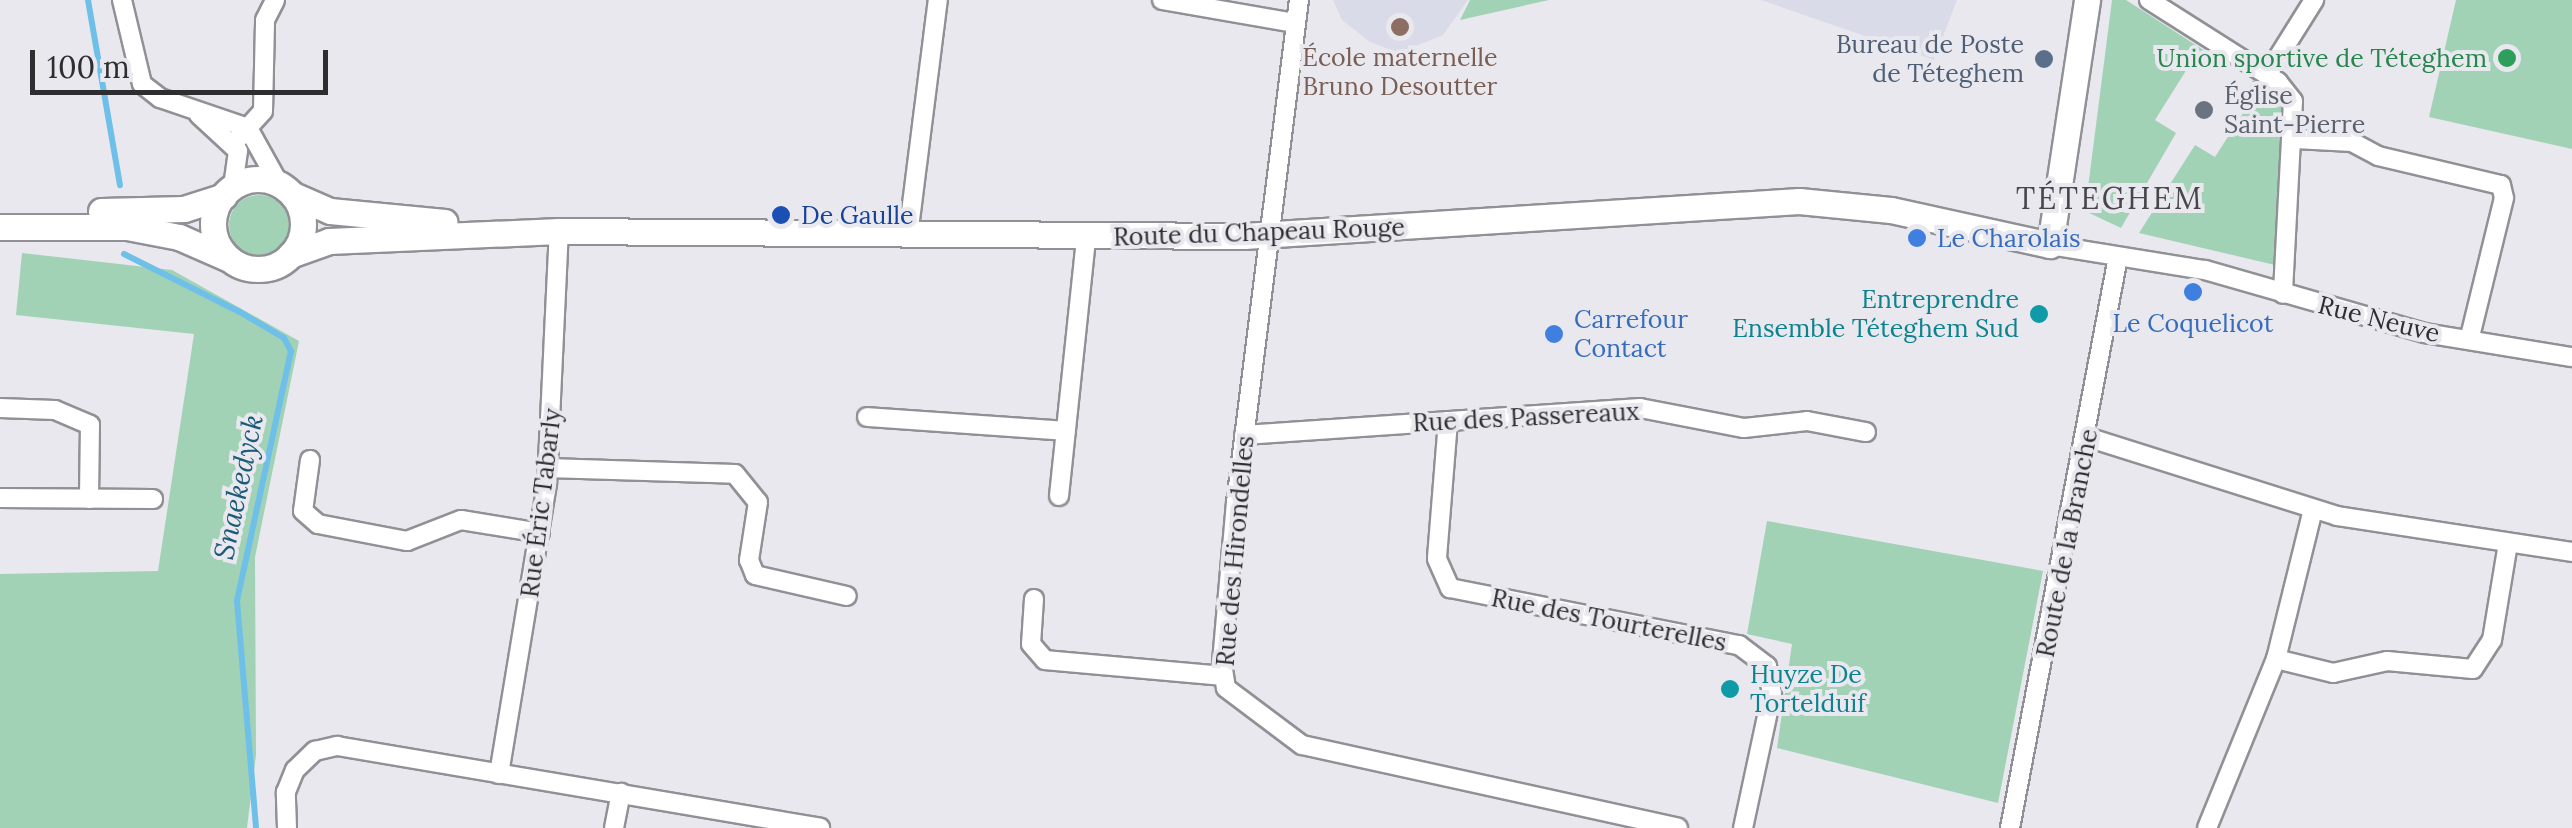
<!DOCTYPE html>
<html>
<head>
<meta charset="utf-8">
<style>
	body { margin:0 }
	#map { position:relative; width:2572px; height:828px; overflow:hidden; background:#e8e8ee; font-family:Lora,serif }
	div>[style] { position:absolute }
	.built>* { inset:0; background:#dadbe8 }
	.green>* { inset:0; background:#a1d2b6 }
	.round { border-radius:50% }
	.stream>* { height:6px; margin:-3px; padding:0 3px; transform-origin:3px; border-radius:3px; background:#6ec0e9 }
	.roads { filter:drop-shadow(2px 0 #909196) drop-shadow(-2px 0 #909196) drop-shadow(0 2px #909196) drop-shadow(0 -2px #909196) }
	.street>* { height:18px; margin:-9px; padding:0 9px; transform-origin:9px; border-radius:9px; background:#fff }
	.secondary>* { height:25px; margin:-12.5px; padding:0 12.5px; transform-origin:12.5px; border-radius:12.5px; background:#fff }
	.secondary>.ring { margin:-12.5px; padding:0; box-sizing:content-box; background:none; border:25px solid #fff; border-radius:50% }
	.dots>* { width:28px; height:28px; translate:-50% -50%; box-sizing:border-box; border:5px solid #e8e8ee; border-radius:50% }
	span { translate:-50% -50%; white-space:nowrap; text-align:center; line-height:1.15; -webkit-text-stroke:8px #e8e8ee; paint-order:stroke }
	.service-label { font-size:25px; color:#4e5e75 }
	.right { translate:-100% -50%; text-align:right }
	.education-label { font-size:25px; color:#785e54 }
	.leisure-label { font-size:25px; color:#27864d }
	.worship-label { font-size:25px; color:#5b616d }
	.left { translate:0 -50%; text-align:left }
	.transit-label { font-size:25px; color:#164399 }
	.street-label { font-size:25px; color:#2e2e30 }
	.shop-label { font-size:25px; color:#366cbe }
	.culture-label { font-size:25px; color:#0d838f }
	.water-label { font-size:28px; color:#1b5b77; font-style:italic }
	.quarter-label { font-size:30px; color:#46464b; letter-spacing:2.5px }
	.scale { position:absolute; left:30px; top:50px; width:298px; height:45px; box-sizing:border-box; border:5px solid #2e2e30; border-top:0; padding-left:12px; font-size:30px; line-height:35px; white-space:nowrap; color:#2e2e30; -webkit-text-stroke:8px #e8e8ee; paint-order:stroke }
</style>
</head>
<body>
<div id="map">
	<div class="built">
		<i style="clip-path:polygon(1333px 0,1468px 0,1443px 35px,1399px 53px,1370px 42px,1342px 20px)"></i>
		<i style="clip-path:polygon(1761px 0,1957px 0,1934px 60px)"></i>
	</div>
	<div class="green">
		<i style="clip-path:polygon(1470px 0,1549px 0,1460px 20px)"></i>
		<i style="clip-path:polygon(2112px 0,2126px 0,2208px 53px,2200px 65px,2192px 61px,2155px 120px,2176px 133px,2121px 228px,2085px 211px)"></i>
		<i style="clip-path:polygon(2456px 0,2572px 0,2572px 149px,2429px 117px)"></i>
		<i style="clip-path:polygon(2253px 80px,2286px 105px,2275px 265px,2139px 233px,2195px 145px,2215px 157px,2252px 99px,2245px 94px)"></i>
		<i class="round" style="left:229px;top:195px;width:60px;height:60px"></i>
		<i style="clip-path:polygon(22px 253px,172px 270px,299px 341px,255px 557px,256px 755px,247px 828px,0 828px,0 574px,158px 571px,194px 334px,16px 315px)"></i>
		<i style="clip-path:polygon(1767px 521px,2043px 571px,1998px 803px,1777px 748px,1792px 644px,1747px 634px)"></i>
	</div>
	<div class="stream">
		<i style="left:88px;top:0;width:188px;rotate:80.2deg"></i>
		<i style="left:124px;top:254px;width:130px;rotate:26.6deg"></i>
		<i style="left:240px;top:312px;width:51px;rotate:30.6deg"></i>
		<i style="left:284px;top:338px;width:15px;rotate:62deg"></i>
		<i style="left:291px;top:351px;width:256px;rotate:102.2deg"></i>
		<i style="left:237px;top:601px;width:228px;rotate:85.2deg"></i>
	</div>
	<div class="roads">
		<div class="street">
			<i style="left:122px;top:0;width:86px;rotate:76.6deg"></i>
			<i style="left:142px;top:84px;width:23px;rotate:38deg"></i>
			<i style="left:160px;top:98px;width:93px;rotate:18.8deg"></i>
			<i style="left:248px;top:128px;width:64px;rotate:61deg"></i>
			<i style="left:1162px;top:0;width:135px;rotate:9.8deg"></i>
			<i style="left:1299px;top:0;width:506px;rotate:97.15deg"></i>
			<i style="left:1236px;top:502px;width:162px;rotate:95deg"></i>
			<i style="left:1222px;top:663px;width:25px;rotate:81deg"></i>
			<i style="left:1226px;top:688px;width:95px;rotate:36.9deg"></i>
			<i style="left:1302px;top:745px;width:385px;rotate:12.4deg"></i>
			<i style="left:2149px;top:0;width:153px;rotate:32.4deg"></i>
			<i style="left:2278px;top:82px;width:24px;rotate:52deg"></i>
			<i style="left:2293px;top:101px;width:193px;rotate:93deg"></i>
			<i style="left:2267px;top:75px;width:89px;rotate:-57.9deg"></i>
			<i style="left:199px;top:115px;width:53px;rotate:42.7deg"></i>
			<i style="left:238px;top:151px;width:36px;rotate:98deg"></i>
			<i style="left:2295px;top:139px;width:57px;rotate:3deg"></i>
			<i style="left:2352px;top:142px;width:30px;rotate:28deg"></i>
			<i style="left:2378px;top:156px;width:126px;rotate:13.3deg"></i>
			<i style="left:2501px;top:185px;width:13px;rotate:77deg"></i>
			<i style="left:2504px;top:198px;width:146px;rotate:103.8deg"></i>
			<i style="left:234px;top:143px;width:43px;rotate:-47.8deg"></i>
			<i style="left:263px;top:111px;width:91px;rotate:-88.7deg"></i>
			<i style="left:265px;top:20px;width:22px;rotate:-63deg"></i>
			<i style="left:908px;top:236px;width:238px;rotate:-82.8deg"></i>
			<i style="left:2050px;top:245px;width:157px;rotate:9.2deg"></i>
			<i style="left:2205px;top:270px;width:229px;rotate:16deg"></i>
			<i style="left:2425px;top:333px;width:149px;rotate:9.3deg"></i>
			<i style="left:0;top:408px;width:55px;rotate:2.1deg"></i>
			<i style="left:55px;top:410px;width:38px;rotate:23deg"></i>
			<i style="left:90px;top:425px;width:74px;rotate:90.8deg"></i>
			<i style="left:867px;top:417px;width:199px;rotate:4deg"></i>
			<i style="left:1448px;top:421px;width:138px;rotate:94.6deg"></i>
			<i style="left:1437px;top:559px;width:32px;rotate:66deg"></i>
			<i style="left:1450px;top:588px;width:295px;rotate:11.2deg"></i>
			<i style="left:1739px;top:645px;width:35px;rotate:37deg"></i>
			<i style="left:1767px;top:666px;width:27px;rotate:80deg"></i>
			<i style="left:1772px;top:693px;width:138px;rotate:102.1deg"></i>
			<i style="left:1244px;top:435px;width:397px;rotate:-3.9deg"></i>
			<i style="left:1640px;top:408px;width:106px;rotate:10.9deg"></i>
			<i style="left:1744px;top:428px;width:63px;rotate:-6.3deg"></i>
			<i style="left:1807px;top:421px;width:60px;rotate:10.6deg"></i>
			<i style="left:2087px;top:437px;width:262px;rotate:17.5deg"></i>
			<i style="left:2337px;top:516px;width:238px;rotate:8.7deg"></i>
			<i style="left:310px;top:460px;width:51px;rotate:97.8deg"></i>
			<i style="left:303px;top:511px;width:20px;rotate:41deg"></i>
			<i style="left:318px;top:524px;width:91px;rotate:10.8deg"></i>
			<i style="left:407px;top:541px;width:58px;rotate:-21.3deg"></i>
			<i style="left:461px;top:520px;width:80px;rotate:9.3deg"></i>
			<i style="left:548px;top:468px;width:187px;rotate:1.8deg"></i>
			<i style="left:735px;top:474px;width:36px;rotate:51deg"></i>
			<i style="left:758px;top:502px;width:59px;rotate:98.8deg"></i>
			<i style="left:749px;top:560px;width:16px;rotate:68deg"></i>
			<i style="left:755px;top:575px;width:94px;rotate:12.9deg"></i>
			<i style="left:1059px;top:496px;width:259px;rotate:-84deg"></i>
			<i style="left:0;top:498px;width:153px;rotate:0.4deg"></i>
			<i style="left:1034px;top:599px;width:45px;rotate:93.8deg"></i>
			<i style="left:1031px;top:644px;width:21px;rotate:49deg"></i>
			<i style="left:1045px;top:660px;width:179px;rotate:5.1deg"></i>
			<i style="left:2276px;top:659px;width:59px;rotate:13.8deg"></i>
			<i style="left:2333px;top:673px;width:55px;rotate:-12.5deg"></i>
			<i style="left:2387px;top:661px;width:86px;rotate:5.3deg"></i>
			<i style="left:2473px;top:669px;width:35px;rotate:-57deg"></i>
			<i style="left:2492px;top:640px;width:98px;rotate:-80.6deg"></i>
			<i style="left:499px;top:774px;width:295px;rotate:-80.6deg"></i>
			<i style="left:547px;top:483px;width:252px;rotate:-87.3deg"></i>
			<i style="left:287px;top:828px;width:36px;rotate:-92deg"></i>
			<i style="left:286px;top:792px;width:24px;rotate:-68deg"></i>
			<i style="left:295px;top:770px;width:28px;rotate:-44deg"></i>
			<i style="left:315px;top:751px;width:23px;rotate:-13deg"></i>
			<i style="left:337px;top:746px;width:490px;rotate:9.6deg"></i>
			<i style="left:614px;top:828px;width:36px;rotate:-79deg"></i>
			<i style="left:2010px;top:828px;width:581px;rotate:-79.29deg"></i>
			<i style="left:2207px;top:828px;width:183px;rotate:-67.8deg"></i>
			<i style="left:2276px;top:659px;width:154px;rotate:-76.1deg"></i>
		</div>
		<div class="secondary">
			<i class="ring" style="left:213px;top:179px;width:65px;height:65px"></i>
			<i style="left:293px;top:195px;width:40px;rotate:23.4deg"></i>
			<i style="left:330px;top:211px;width:115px;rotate:5.5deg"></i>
			<i style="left:101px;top:211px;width:83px;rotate:-1.4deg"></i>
			<i style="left:184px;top:209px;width:42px;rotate:-18deg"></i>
			<i style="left:0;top:227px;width:127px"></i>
			<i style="left:127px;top:227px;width:53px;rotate:10.9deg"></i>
			<i style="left:179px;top:237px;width:55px;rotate:23.7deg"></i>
			<i style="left:290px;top:255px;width:41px;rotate:-19.7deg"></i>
			<i style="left:329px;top:241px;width:230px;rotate:-2.5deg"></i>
			<i style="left:559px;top:231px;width:685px;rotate:0.42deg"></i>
			<i style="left:1244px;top:236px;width:556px;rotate:-3.61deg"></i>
			<i style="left:1799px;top:201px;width:92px;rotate:5.6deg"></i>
			<i style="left:1891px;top:210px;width:163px;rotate:12.4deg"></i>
			<i style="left:2050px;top:245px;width:248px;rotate:-81.4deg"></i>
		</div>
	</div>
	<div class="dots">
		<i style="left:1400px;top:27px;background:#8d6e63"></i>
		<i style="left:2507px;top:58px;background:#2e9e5b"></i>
		<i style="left:2044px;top:59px;background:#5c6f8a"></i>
		<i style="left:2204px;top:110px;background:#6b7280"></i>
		<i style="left:781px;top:215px;background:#1a4fb4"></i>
		<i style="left:1917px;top:238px;background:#3f7fe0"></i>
		<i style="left:2193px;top:292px;background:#3f7fe0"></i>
		<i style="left:2039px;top:314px;background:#0f9aa8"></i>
		<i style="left:1554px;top:334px;background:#3f7fe0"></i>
		<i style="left:1730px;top:689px;background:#0f9aa8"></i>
	</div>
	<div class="service-label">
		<span class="right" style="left:2024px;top:59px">Bureau de Poste<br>de Téteghem</span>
	</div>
	<div class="education-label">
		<span style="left:1400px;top:72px">École maternelle<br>Bruno Desoutter</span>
	</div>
	<div class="leisure-label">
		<span class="right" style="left:2487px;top:58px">Union sportive de Téteghem</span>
	</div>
	<div class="worship-label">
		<span class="left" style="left:2224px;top:110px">Église<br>Saint-Pierre</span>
	</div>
	<div class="transit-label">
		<span class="left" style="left:801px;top:215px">De Gaulle</span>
	</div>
	<div class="street-label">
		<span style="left:1259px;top:232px;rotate:-2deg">Route du Chapeau Rouge</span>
		<span style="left:2379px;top:319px;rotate:14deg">Rue Neuve</span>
		<span style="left:1526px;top:417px;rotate:-3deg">Rue des Passereaux</span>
		<span style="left:541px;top:503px;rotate:-83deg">Rue Éric Tabarly</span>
		<span style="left:2067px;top:543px;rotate:-79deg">Route de la Branche</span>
		<span style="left:1235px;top:551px;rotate:-85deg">Rue des Hirondelles</span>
		<span style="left:1609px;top:620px;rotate:11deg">Rue des Tourterelles</span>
	</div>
	<div class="shop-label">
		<span class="left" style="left:1937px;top:238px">Le Charolais</span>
		<span class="left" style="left:1574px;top:334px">Carrefour<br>Contact</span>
		<span style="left:2193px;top:323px">Le Coquelicot</span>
	</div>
	<div class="culture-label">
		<span class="right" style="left:2019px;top:314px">Entreprendre<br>Ensemble Téteghem Sud</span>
		<span class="left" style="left:1750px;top:689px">Huyze De<br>Tortelduif</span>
	</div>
	<div class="water-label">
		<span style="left:238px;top:487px;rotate:-78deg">Snaekedyck</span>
	</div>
	<div class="quarter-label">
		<span style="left:2110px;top:198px">TÉTEGHEM</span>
	</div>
	<div class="scale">100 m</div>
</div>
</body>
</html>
